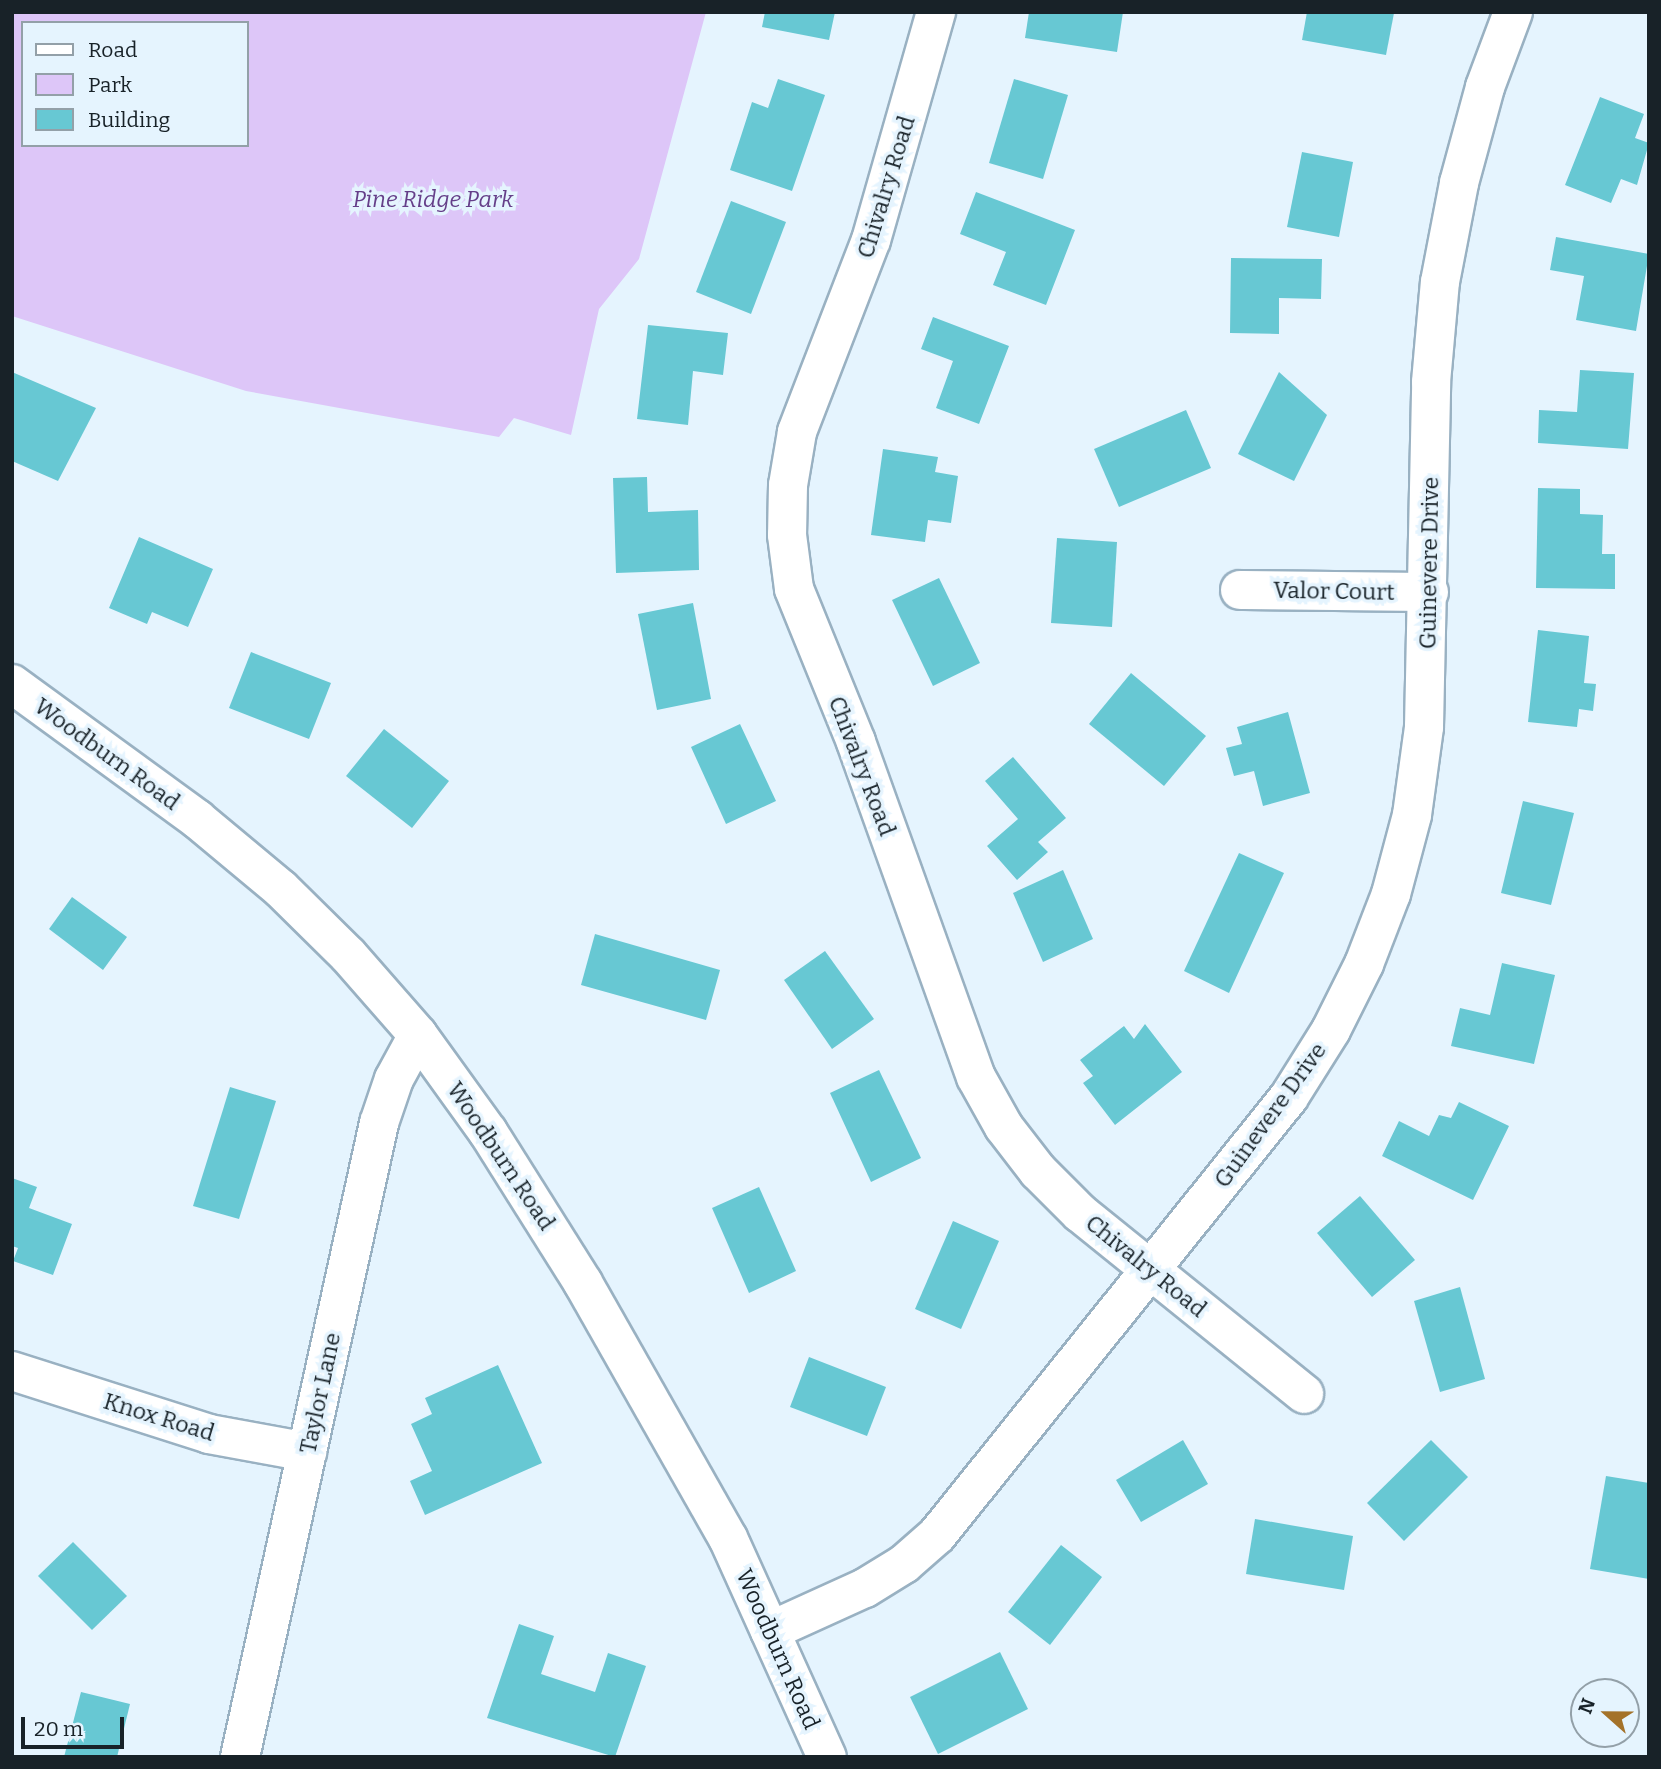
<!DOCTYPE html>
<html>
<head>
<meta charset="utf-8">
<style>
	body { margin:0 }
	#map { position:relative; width:1661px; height:1769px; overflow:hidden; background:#e5f4fe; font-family:Bitter,serif }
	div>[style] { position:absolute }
	.green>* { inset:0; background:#ddc6f8 }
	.building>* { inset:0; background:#67c8d3 }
	.roads { filter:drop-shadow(2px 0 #99b1c2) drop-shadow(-2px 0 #99b1c2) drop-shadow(0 2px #99b1c2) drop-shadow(0 -2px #99b1c2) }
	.minor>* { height:38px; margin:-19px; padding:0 19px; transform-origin:19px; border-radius:19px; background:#fff }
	span { translate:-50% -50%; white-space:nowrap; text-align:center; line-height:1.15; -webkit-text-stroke:7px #e5f4fe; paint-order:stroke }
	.street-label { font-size:23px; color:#182228 }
	.park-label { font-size:23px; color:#653f89; font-style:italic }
	.frame { position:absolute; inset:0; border:14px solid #182228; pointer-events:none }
	.legend { position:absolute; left:21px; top:21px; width:228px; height:126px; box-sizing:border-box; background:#e5f4fe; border:2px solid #93a0a8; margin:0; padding:9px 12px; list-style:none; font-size:21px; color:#182228 }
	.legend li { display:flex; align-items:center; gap:14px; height:35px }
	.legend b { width:35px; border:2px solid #93a0a8 }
	.north { position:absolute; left:1570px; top:1678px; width:70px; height:70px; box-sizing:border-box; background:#e5f4fe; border:2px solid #93a0a8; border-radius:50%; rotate:291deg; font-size:19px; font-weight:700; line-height:28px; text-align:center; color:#182228 }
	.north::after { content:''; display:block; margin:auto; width:24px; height:32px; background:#a47229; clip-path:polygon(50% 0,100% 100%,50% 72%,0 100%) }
	.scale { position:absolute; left:21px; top:1717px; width:103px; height:32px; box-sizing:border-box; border:4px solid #182228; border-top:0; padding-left:9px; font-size:21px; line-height:24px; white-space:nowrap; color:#182228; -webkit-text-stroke:5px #e5f4fe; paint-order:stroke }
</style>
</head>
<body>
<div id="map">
	<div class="green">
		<i style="clip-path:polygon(evenodd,12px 12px,706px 12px,639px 259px,599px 309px,571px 435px,514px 418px,499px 437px,246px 391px,12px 316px,12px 12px,23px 23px,247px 23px,247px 145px,23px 145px,23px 23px)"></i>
	</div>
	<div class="building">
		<i style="clip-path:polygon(765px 12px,835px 12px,829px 40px,762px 27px)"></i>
		<i style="clip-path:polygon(1029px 12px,1123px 12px,1117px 52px,1025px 38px)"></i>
		<i style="clip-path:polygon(1307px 12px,1394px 13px,1386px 55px,1302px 40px)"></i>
		<i style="clip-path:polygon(778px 79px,825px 95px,792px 191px,730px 170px,752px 102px,768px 108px)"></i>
		<i style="clip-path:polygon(1014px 79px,1068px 95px,1043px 179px,989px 163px)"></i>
		<i style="clip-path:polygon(1600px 97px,1644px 114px,1635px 138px,1649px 143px,1637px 185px,1621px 179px,1611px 203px,1565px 185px)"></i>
		<i style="clip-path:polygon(1302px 152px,1353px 162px,1339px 237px,1287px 227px)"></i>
		<i style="clip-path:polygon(976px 192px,1075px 230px,1046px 305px,993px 285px,1006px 252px,960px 234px)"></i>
		<i style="clip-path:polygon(731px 201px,786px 222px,751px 314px,696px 292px)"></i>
		<i style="clip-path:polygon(1556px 237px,1649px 254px,1636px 331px,1576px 320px,1584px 276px,1550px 270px)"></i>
		<i style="clip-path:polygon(1231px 258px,1322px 259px,1321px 299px,1279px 298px,1279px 334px,1230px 333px)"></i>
		<i style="clip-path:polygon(933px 317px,1009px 346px,979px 424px,936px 408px,953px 361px,921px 349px)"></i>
		<i style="clip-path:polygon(648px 325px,728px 333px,723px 375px,693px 371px,688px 425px,637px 419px)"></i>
		<i style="clip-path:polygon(1580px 370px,1634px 373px,1628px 449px,1538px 443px,1539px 410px,1577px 412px)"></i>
		<i style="clip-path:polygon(12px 372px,96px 408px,58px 481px,12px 461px)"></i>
		<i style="clip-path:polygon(1279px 372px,1327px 415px,1294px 481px,1238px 454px)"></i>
		<i style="clip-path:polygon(1186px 410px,1211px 468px,1119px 507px,1094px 449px)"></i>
		<i style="clip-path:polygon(883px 449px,938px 457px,935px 472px,958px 476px,951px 523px,928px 520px,925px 542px,871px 535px)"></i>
		<i style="clip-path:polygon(647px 477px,648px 512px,698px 510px,699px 570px,616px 573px,613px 478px)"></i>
		<i style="clip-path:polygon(1538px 488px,1580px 489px,1580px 514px,1603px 515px,1602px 554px,1615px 554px,1615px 589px,1536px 588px)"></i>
		<i style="clip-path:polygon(139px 537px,213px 569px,188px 627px,152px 612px,147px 624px,109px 608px)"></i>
		<i style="clip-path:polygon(1057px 538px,1117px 542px,1112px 627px,1051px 623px)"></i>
		<i style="clip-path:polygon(939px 578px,980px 663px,933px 686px,892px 600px)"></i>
		<i style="clip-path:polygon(693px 603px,711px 699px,657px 710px,638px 614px)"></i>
		<i style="clip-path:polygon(1538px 630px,1589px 636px,1584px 683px,1596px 684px,1593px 711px,1579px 709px,1577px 727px,1528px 722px)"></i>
		<i style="clip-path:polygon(251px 652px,331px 683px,309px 739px,229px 708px)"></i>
		<i style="clip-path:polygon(1131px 673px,1206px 736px,1164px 786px,1089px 724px)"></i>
		<i style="clip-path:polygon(1288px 712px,1310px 793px,1263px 806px,1254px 771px,1234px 776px,1226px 748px,1242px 744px,1237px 727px)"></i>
		<i style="clip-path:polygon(740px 724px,776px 801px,726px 824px,691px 747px)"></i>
		<i style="clip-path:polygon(384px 729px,449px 781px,412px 828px,346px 776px)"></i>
		<i style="clip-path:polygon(1013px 757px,1066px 818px,1038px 842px,1048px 852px,1017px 880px,987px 846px,1018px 819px,985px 781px)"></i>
		<i style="clip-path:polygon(1523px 801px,1574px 813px,1551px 905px,1501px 893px)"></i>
		<i style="clip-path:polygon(1239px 853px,1284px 873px,1229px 993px,1184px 971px)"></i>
		<i style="clip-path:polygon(1063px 870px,1093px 939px,1043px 962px,1013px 893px)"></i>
		<i style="clip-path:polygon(72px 897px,127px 937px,103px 970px,49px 929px)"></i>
		<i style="clip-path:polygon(595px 934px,720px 970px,706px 1020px,581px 985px)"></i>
		<i style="clip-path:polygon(825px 951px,874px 1019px,832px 1049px,784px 980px)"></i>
		<i style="clip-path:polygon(1502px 963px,1555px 975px,1534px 1064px,1451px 1046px,1460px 1008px,1490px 1015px)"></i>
		<i style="clip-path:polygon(1145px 1024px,1182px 1072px,1115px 1125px,1083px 1083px,1093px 1076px,1080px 1060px,1124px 1026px,1134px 1039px)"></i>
		<i style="clip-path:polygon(879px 1070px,921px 1158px,871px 1182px,830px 1093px)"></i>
		<i style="clip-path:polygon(230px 1087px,276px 1101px,239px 1219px,193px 1206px)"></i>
		<i style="clip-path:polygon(1459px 1102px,1509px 1126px,1473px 1200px,1382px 1156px,1399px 1121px,1429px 1136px,1439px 1115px,1451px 1118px)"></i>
		<i style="clip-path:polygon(12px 1178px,37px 1187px,29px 1208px,72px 1224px,53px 1275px,13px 1261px,18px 1248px,12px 1246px)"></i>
		<i style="clip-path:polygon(759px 1187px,796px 1271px,749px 1293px,712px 1208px)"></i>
		<i style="clip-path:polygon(1360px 1196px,1415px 1260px,1372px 1297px,1317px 1233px)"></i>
		<i style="clip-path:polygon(953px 1221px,999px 1241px,961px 1329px,915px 1309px)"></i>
		<i style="clip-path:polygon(1460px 1287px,1485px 1379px,1440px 1392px,1414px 1301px)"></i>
		<i style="clip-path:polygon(809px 1357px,886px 1387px,867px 1436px,790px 1407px)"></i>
		<i style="clip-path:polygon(498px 1365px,542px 1463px,425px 1515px,410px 1481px,432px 1471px,411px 1424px,432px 1414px,425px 1398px)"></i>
		<i style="clip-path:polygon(1183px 1440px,1208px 1484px,1141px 1522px,1116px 1480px)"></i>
		<i style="clip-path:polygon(1431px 1440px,1468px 1477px,1404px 1541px,1367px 1503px)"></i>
		<i style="clip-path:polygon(1606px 1476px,1649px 1483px,1649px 1579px,1590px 1569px)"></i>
		<i style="clip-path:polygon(1255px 1519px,1353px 1536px,1344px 1590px,1246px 1574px)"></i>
		<i style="clip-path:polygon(73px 1542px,127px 1596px,92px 1630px,38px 1576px)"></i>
		<i style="clip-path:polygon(1061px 1545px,1102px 1577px,1050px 1645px,1008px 1612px)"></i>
		<i style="clip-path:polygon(519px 1624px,554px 1636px,541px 1674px,595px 1692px,608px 1653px,646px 1666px,615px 1757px,487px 1718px)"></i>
		<i style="clip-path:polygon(1000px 1652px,1028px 1709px,938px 1754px,910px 1697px)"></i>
		<i style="clip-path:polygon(81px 1692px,130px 1704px,117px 1757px,64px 1757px)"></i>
	</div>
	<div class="roads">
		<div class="minor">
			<i style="left:936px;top:12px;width:237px;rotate:105.9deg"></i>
			<i style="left:871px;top:240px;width:206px;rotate:111.1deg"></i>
			<i style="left:797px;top:432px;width:54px;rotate:99.6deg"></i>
			<i style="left:788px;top:485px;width:50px;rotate:91.1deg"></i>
			<i style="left:787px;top:535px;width:54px;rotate:82.6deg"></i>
			<i style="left:794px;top:589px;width:165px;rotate:67.9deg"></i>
			<i style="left:856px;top:742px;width:356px;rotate:70.3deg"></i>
			<i style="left:976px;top:1077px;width:57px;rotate:60.8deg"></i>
			<i style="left:1004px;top:1127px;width:56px;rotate:52.3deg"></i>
			<i style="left:1038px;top:1171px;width:59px;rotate:45deg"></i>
			<i style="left:1080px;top:1213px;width:288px;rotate:38.9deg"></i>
			<i style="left:1240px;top:590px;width:189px;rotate:0.6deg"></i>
			<i style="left:12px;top:684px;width:229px;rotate:36.1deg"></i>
			<i style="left:197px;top:819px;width:109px;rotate:39.8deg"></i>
			<i style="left:281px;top:889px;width:94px;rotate:44.6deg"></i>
			<i style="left:348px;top:955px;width:106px;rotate:48.8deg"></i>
			<i style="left:418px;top:1035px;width:120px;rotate:54.2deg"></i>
			<i style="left:488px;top:1132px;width:178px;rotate:57.8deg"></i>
			<i style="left:583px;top:1283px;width:293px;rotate:60.4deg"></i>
			<i style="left:728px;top:1538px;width:240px;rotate:65.7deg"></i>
			<i style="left:12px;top:1371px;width:207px;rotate:17.7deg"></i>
			<i style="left:209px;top:1434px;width:100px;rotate:10.4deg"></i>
			<i style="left:770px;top:1631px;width:104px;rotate:-24.4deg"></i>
			<i style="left:865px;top:1588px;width:46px;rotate:-31.6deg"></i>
			<i style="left:904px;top:1564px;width:44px;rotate:-41.3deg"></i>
			<i style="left:937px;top:1535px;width:562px;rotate:-51.21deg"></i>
			<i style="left:1289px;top:1097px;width:79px;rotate:-57.9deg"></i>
			<i style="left:1331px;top:1030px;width:74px;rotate:-63.4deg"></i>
			<i style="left:1364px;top:964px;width:75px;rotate:-68.9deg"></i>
			<i style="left:1391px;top:894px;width:82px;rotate:-75.1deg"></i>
			<i style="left:1412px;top:815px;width:89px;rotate:-82.2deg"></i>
			<i style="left:1424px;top:727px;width:345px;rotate:-88.8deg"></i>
			<i style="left:1431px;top:382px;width:100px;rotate:-84.9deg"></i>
			<i style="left:1440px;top:282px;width:101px;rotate:-79.1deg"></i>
			<i style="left:1459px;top:183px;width:99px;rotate:-74.8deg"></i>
			<i style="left:1485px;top:87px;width:80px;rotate:-69.5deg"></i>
			<i style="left:240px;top:1757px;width:649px;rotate:-77.63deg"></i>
			<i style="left:379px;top:1123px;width:46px;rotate:-71.2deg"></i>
			<i style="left:394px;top:1079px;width:50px;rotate:-61.4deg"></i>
		</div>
	</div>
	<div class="street-label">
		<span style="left:886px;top:187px;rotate:-73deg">Chivalry Road</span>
		<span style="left:1429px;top:563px;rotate:-89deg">Guinevere Drive</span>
		<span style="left:1334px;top:591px;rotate:1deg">Valor Court</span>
		<span style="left:107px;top:754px;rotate:36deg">Woodburn Road</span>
		<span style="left:862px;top:766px;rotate:69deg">Chivalry Road</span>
		<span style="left:1270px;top:1115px;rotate:-54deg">Guinevere Drive</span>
		<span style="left:501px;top:1156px;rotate:56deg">Woodburn Road</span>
		<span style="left:1146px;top:1266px;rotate:39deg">Chivalry Road</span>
		<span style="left:320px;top:1393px;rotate:-78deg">Taylor Lane</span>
		<span style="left:159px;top:1417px;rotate:17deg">Knox Road</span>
		<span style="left:778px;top:1649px;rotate:66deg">Woodburn Road</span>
	</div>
	<div class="park-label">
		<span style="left:433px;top:199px">Pine Ridge Park</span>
	</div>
	<div class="frame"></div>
	<ul class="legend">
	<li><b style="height:9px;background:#fff"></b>Road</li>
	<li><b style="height:19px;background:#ddc6f8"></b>Park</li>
	<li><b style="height:19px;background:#67c8d3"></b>Building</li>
	</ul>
	<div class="north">N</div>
	<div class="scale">20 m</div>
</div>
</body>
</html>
